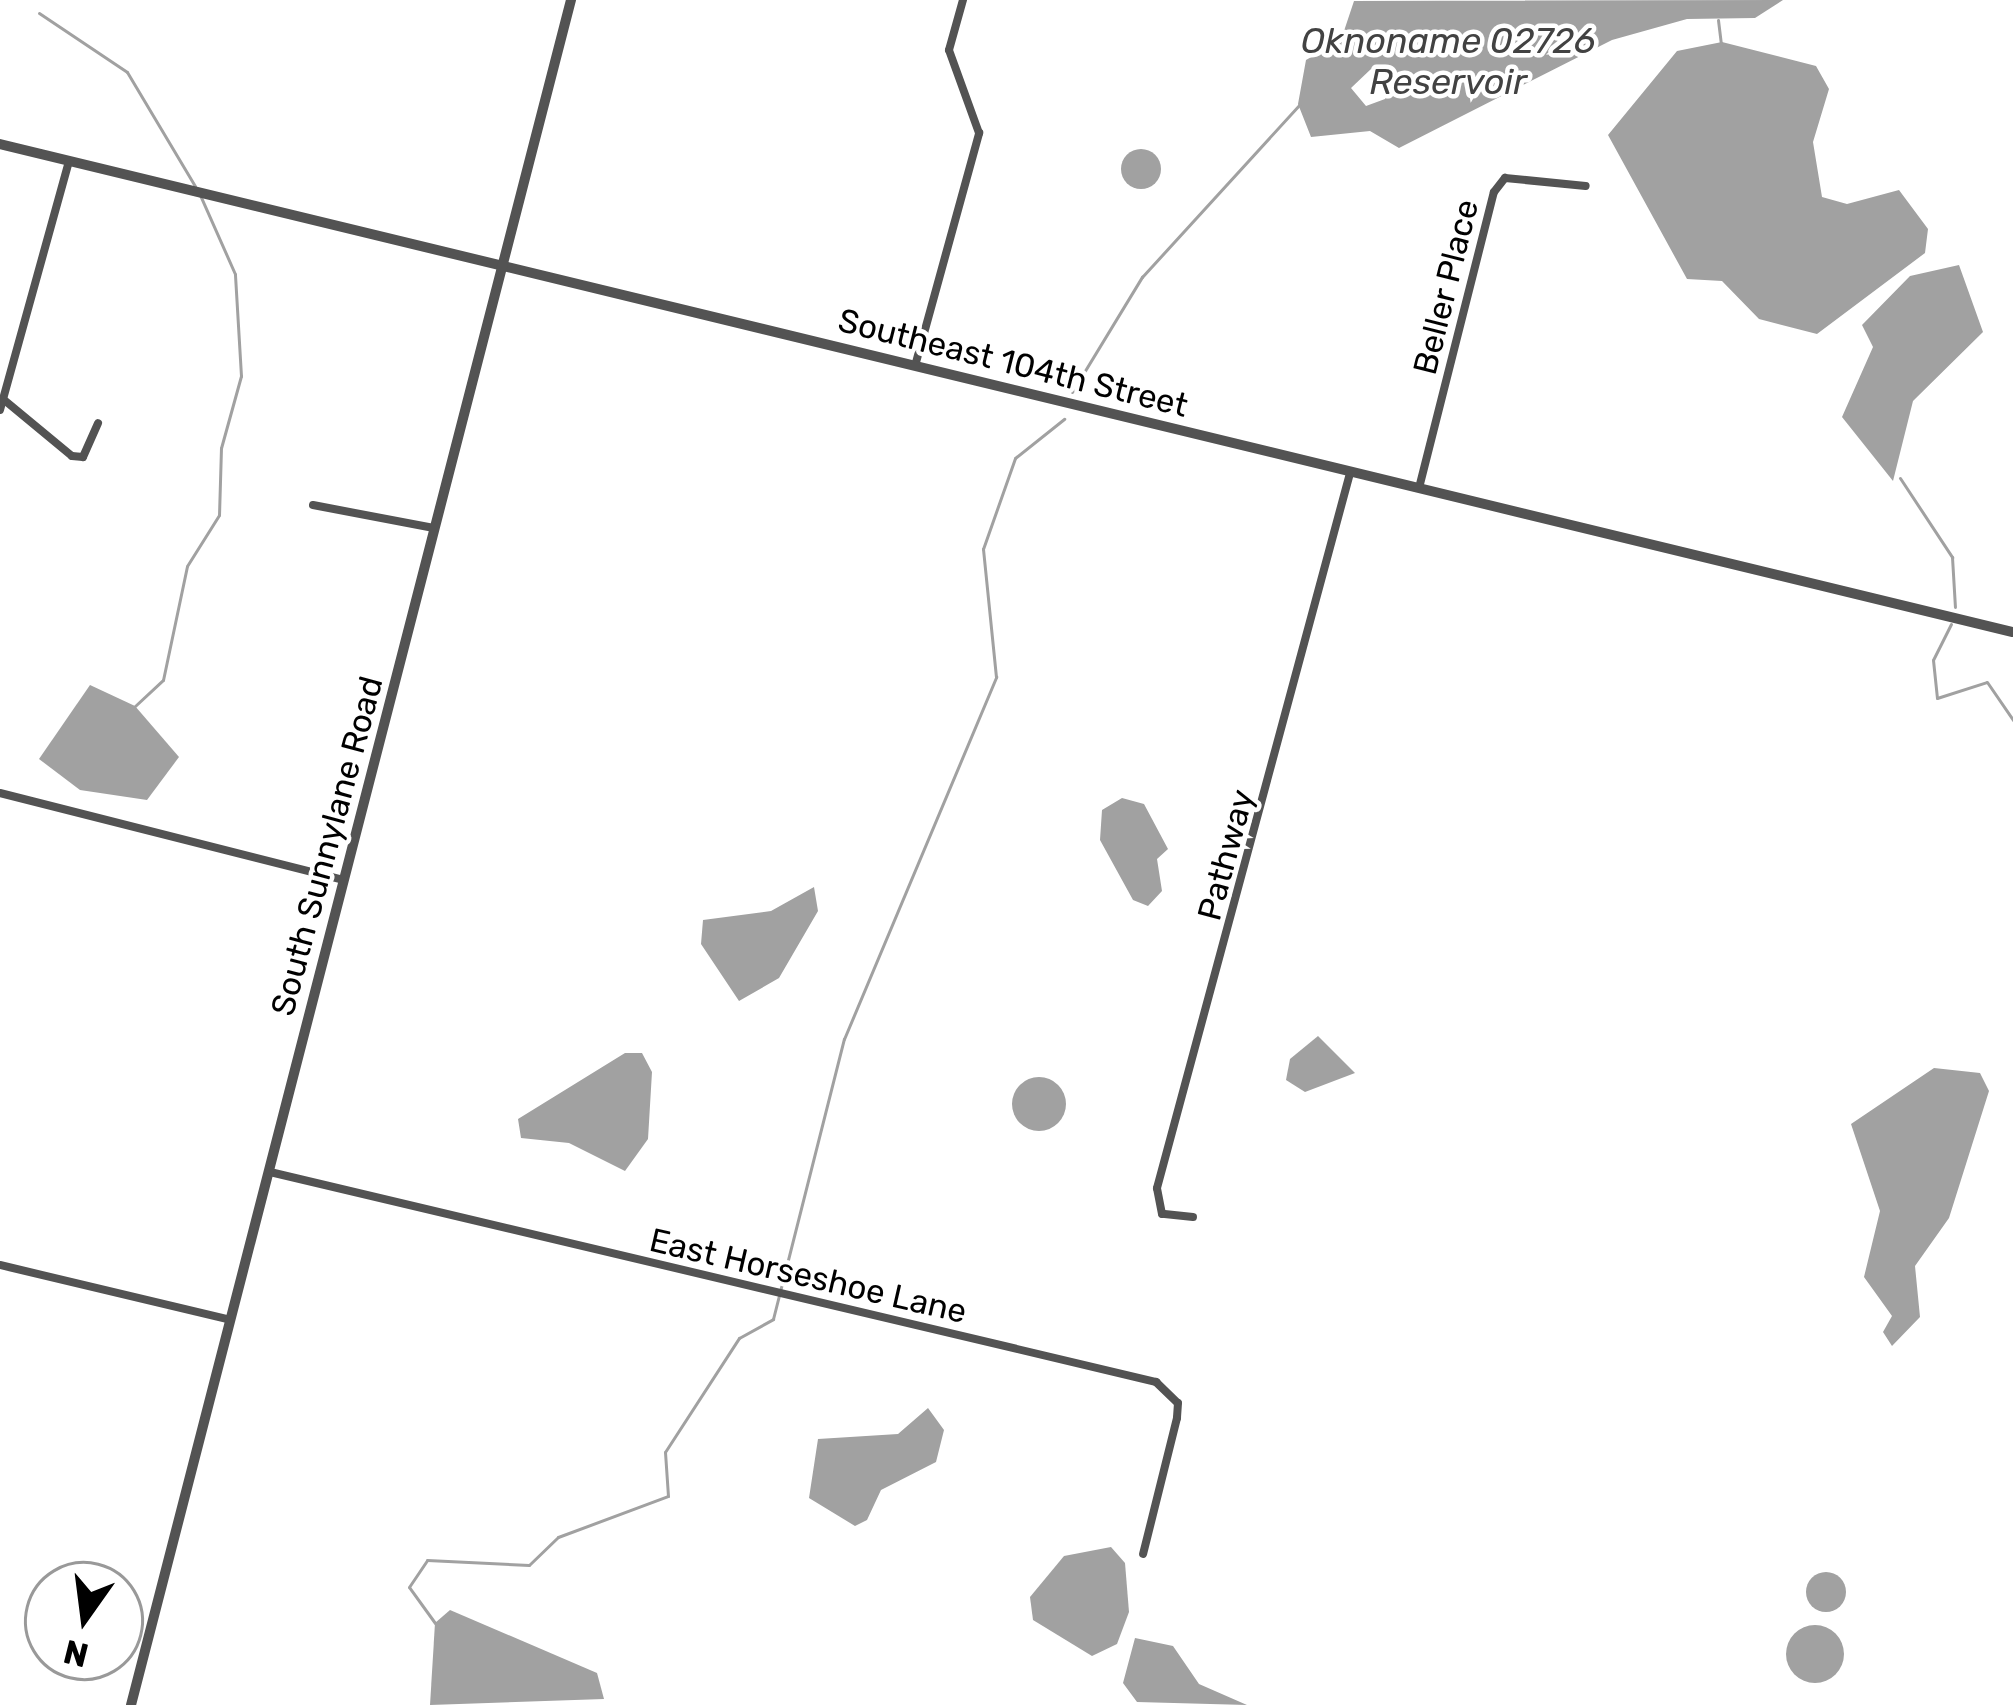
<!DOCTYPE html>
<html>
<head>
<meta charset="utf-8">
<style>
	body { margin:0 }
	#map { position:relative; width:2013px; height:1705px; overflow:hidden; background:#fff; font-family:Rubik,sans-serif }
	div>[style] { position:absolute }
	.water>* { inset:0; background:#a1a1a1 }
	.round { border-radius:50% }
	.stream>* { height:3px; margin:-1.5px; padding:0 1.5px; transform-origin:1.5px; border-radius:1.5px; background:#a1a1a1 }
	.minor>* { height:8px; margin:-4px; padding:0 4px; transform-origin:4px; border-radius:4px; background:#535353 }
	.tertiary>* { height:10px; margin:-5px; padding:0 5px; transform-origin:5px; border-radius:5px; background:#535353 }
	span { translate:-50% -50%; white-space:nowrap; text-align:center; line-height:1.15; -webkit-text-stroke:9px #fff; paint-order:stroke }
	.street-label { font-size:33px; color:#000 }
	.water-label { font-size:36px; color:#424242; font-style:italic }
	.north { position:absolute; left:24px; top:1561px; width:120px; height:120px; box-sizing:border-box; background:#fff; border:3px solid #999; border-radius:50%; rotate:194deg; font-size:33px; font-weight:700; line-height:48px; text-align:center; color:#000 }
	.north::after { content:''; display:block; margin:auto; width:42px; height:54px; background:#000; clip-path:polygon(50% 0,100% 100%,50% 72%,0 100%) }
</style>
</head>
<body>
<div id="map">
	<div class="water">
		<i style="clip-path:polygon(evenodd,1783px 0,1755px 18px,1687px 19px,1612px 40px,1399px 148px,1370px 131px,1311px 137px,1298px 104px,1306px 60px,1341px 40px,1354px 1px,1783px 0,1371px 69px,1389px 81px,1385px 99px,1366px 106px,1351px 88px,1371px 69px)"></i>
		<i style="clip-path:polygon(1722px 42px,1816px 66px,1829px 89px,1813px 142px,1822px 197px,1847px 204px,1899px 190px,1928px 229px,1925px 253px,1817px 334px,1759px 319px,1722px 281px,1687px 279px,1608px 135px,1677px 51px)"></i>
		<i class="round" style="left:1121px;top:149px;width:40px;height:40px"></i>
		<i style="clip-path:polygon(1959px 265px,1983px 332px,1913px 401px,1893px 481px,1842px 417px,1873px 347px,1862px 325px,1910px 276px)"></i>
		<i style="clip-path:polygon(90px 685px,135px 706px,179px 757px,147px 800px,80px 790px,39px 759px)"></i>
		<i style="clip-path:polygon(1122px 798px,1144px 804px,1168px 849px,1157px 859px,1162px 891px,1148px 906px,1133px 900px,1100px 840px,1102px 810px)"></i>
		<i style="clip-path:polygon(814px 887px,818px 911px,779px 978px,739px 1001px,701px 944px,703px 920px,771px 911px)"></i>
		<i style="clip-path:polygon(1318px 1036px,1355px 1073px,1305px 1092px,1286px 1080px,1290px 1059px)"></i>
		<i style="clip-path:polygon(625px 1053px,642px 1053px,652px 1072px,648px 1139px,625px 1171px,569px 1143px,521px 1138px,518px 1119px)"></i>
		<i style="clip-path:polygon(1934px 1068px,1980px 1073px,1989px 1091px,1949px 1218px,1915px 1266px,1920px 1317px,1892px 1346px,1883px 1332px,1892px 1316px,1864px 1277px,1880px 1211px,1851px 1124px)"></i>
		<i class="round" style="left:1012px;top:1077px;width:54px;height:54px"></i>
		<i style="clip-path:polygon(928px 1408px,944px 1430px,936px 1462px,881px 1490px,867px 1520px,855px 1526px,809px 1498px,818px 1439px,898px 1434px)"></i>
		<i style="clip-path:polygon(1111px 1547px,1125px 1563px,1129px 1612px,1117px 1644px,1092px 1656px,1033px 1620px,1030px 1597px,1064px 1556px)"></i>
		<i class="round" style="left:1806px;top:1572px;width:40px;height:40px"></i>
		<i style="clip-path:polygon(450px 1610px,597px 1673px,604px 1699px,430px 1705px,435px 1623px)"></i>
		<i class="round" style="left:1786px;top:1625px;width:58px;height:58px"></i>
		<i style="clip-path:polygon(1135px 1638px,1173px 1646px,1199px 1684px,1247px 1705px,1137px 1702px,1123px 1683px)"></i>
	</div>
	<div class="stream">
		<i style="left:39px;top:13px;width:106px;rotate:33.8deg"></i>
		<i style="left:127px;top:72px;width:133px;rotate:59.2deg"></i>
		<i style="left:1718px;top:20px;width:25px;rotate:83deg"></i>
		<i style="left:1072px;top:392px;width:135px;rotate:-58.7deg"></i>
		<i style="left:1142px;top:277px;width:234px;rotate:-47.6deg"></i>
		<i style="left:1900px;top:478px;width:95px;rotate:56.6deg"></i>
		<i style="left:1952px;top:557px;width:50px;rotate:86.6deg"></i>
		<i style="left:1951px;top:624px;width:40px;rotate:116.6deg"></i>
		<i style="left:1933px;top:660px;width:38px;rotate:84deg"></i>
		<i style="left:1937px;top:698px;width:52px;rotate:-17.7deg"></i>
		<i style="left:1987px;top:682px;width:46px;rotate:55.6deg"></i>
		<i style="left:135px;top:706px;width:38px;rotate:-43deg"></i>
		<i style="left:163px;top:680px;width:116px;rotate:-78.1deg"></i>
		<i style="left:187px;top:566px;width:60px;rotate:-57.9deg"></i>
		<i style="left:219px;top:515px;width:67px;rotate:-88.3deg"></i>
		<i style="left:221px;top:448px;width:75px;rotate:-74.5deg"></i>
		<i style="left:241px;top:376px;width:102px;rotate:-93.4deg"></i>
		<i style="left:235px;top:274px;width:86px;rotate:-113.9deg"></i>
		<i style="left:435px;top:1623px;width:44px;rotate:-125.8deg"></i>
		<i style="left:409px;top:1587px;width:32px;rotate:-56deg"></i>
		<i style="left:427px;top:1560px;width:102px;rotate:2.8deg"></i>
		<i style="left:529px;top:1565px;width:40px;rotate:-44deg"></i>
		<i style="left:558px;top:1537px;width:117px;rotate:-20.4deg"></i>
		<i style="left:668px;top:1496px;width:44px;rotate:-93.9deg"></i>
		<i style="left:665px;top:1452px;width:136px;rotate:-57deg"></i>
		<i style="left:739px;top:1338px;width:39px;rotate:-29deg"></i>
		<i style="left:773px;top:1319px;width:289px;rotate:-75.8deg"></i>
		<i style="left:844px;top:1039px;width:393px;rotate:-67.2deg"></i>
		<i style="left:996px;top:677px;width:129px;rotate:-95.8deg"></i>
		<i style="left:983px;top:549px;width:96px;rotate:-70.6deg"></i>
		<i style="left:1015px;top:458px;width:63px;rotate:-38.5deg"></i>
	</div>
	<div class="minor">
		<i style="left:915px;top:366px;width:242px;rotate:-74.6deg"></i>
		<i style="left:979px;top:133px;width:88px;rotate:-109.9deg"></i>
		<i style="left:949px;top:50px;width:52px;rotate:-74.4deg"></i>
		<i style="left:3px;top:399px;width:89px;rotate:39.6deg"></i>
		<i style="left:72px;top:456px;width:11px;rotate:5deg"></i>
		<i style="left:83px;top:457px;width:37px;rotate:-66deg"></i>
		<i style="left:0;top:410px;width:258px;rotate:-74.5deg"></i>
		<i style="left:1419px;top:488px;width:305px;rotate:-75.8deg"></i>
		<i style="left:1494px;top:192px;width:18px;rotate:-52deg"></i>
		<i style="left:1505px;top:178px;width:81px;rotate:5.6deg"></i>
		<i style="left:313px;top:505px;width:123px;rotate:10.8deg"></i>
		<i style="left:0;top:793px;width:355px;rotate:14.2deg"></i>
		<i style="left:270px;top:1172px;width:911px;rotate:13.33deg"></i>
		<i style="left:1156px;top:1382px;width:30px;rotate:44deg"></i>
		<i style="left:1178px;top:1403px;width:15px;rotate:94deg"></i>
		<i style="left:1177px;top:1418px;width:140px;rotate:104deg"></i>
		<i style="left:1193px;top:1217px;width:31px;rotate:-174deg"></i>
		<i style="left:1162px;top:1214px;width:26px;rotate:-101deg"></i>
		<i style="left:1157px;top:1188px;width:741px;rotate:-74.89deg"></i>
		<i style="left:0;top:1265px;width:236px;rotate:13.4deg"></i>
	</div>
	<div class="tertiary">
		<i style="left:0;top:144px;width:2071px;rotate:13.63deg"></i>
		<i style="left:131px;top:1705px;width:1761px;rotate:-75.53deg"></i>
	</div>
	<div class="street-label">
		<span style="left:1446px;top:287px;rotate:-76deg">Beller Place</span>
		<span style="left:1013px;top:363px;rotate:14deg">Southeast 104th Street</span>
		<span style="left:327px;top:846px;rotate:-75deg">South Sunnylane Road</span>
		<span style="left:1226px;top:855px;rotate:-75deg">Pathway</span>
		<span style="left:808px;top:1276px;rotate:13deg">East Horseshoe Lane</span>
	</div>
	<div class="water-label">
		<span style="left:1448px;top:61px">Oknoname 02726<br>Reservoir</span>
	</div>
	<div class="north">N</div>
</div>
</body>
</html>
